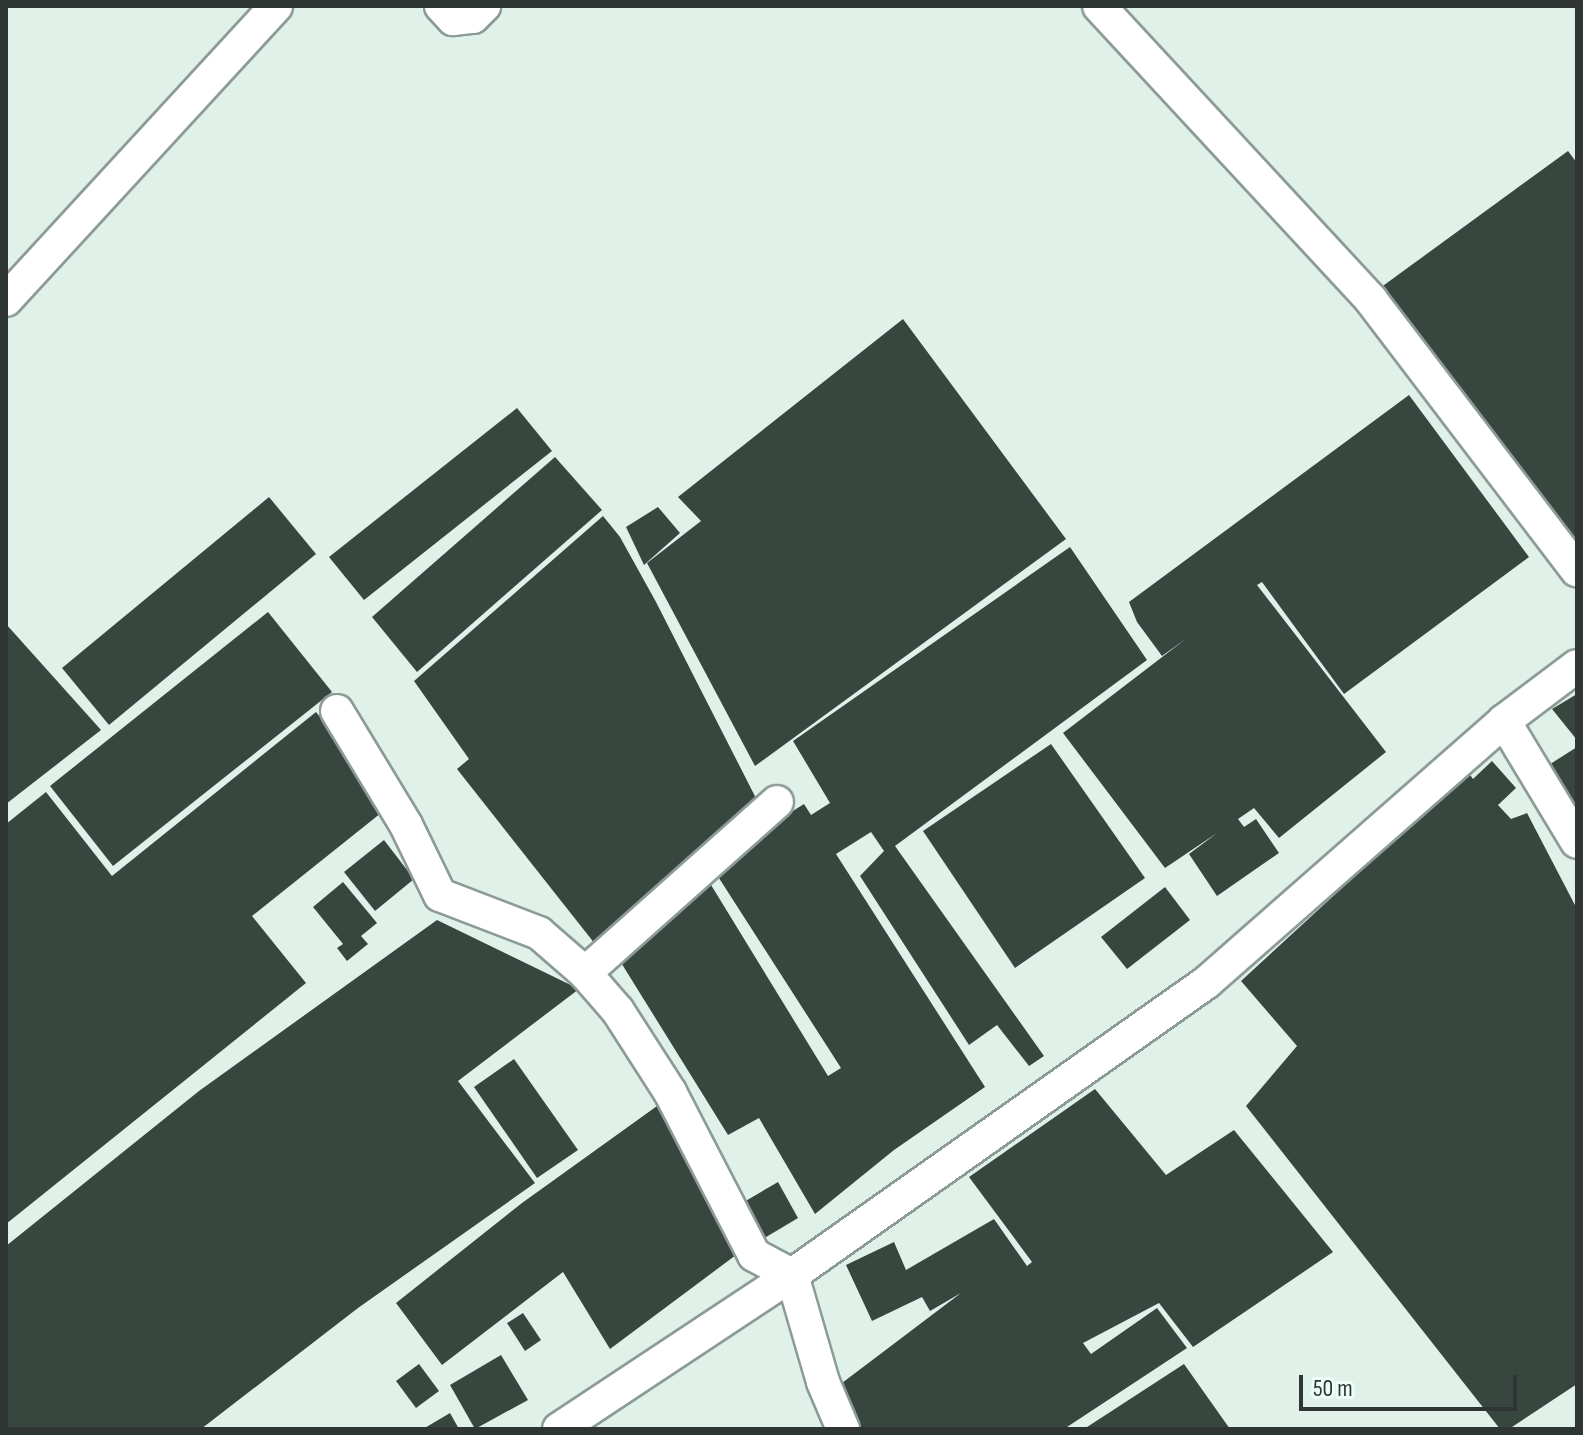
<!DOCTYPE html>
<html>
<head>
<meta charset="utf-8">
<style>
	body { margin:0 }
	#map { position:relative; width:1583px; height:1435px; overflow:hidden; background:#e0f1ea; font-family:"Sofia Sans Condensed",sans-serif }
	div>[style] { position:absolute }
	.building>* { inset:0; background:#384640 }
	.roads { filter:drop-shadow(2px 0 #8c9c95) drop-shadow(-2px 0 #8c9c95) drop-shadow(0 2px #8c9c95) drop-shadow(0 -2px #8c9c95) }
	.minor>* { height:32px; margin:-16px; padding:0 16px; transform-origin:16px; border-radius:16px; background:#fff }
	span { translate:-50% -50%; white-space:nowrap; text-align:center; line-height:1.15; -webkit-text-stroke:8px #edfef7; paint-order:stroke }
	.frame { position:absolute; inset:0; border:8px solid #2f3532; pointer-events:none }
	.scale { position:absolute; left:1299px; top:1375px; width:218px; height:36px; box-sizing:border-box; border:4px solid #2f3532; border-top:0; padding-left:10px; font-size:24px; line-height:28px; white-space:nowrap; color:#2f3532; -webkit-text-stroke:6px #edfef7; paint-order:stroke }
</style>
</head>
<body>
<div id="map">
	<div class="building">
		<i style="clip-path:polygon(1568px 151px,1577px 163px,1577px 555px,1380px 288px)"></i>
		<i style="clip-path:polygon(903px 319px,1066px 539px,755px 766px,647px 563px,701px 521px,678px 497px)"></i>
		<i style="clip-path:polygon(1409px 395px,1529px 557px,1344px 694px,1262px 582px,1257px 585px,1386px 752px,1279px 838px,1254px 808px,1238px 819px,1244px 827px,1256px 819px,1279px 853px,1217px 896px,1189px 854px,1217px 833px,1165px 868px,1063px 733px,1187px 638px,1162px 656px,1137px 622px,1129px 602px)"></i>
		<i style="clip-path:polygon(517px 408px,552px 451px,364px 600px,329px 557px)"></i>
		<i style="clip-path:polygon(555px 457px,602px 510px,417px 672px,372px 617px)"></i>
		<i style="clip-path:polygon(269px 497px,316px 554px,109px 725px,62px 668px)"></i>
		<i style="clip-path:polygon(658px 507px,680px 533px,644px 565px,626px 527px)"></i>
		<i style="clip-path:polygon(603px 516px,620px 537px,656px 602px,761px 808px,599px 949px,457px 769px,469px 759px,414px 681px)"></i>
		<i style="clip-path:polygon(1070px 547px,1147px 660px,895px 846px,1044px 1056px,1029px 1066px,997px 1025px,969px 1045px,860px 876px,884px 851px,871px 832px,836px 854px,985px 1087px,894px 1150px,815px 1214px,759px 1118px,728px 1135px,620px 961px,708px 880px,828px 1076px,841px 1068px,717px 875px,761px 831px,804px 804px,811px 815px,830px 803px,793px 741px)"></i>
		<i style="clip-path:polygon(268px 612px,332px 692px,113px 866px,50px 786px)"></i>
		<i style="clip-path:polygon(6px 624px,101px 730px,6px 804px)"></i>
		<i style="clip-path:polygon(1577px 694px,1577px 740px,1552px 709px)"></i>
		<i style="clip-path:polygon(316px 712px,391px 805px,252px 916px,306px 983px,6px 1224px,6px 824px,46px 792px,112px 876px)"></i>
		<i style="clip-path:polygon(1051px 744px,1145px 878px,1015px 968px,923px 831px)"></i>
		<i style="clip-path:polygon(1577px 747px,1577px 823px,1544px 768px)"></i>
		<i style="clip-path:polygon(1492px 761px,1516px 788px,1498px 805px,1511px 819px,1527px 813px,1577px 909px,1577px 1384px,1509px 1429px,1500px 1429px,1246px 1106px,1297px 1046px,1241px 981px,1468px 772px,1473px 779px)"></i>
		<i style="clip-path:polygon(384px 840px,414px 879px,375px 911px,344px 872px)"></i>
		<i style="clip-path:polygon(343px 882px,377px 923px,361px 936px,368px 944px,347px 961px,337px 948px,343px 944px,313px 907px)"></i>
		<i style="clip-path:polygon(1165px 887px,1190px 920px,1127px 969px,1101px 937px)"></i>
		<i style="clip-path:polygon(437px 920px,579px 989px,458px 1081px,535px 1183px,358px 1308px,201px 1429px,6px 1429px,6px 1246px,199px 1091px)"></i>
		<i style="clip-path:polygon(514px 1059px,578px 1150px,537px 1178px,474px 1087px)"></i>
		<i style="clip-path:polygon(1095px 1089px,1166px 1175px,1234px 1130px,1333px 1252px,1193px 1347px,1159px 1303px,1083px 1343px,1091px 1354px,1157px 1308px,1187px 1348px,1064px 1429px,861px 1429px,842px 1383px,961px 1293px,930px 1311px,922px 1297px,872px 1321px,846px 1265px,894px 1242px,906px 1270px,994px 1219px,1027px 1266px,1032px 1262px,969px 1177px)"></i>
		<i style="clip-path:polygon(664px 1101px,740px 1252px,610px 1349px,563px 1272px,442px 1365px,396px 1303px,522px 1203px)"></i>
		<i style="clip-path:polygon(778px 1182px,798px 1218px,758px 1242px,737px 1206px)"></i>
		<i style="clip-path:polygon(523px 1313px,541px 1340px,525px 1351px,507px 1323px)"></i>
		<i style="clip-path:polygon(501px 1355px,528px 1400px,475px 1429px,450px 1385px)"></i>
		<i style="clip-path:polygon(419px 1364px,439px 1391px,416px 1408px,396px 1381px)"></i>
		<i style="clip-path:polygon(1184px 1364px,1230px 1429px,1084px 1429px)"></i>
		<i style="clip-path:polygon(450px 1413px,459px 1429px,423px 1429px)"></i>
	</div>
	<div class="roads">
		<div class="minor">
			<i style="left:441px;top:6px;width:18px;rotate:47deg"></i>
			<i style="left:453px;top:19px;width:20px;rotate:-6deg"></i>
			<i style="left:473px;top:17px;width:16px;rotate:-45deg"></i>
			<i style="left:1099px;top:6px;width:401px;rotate:47.2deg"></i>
			<i style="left:1371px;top:300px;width:340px;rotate:52.7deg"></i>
			<i style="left:6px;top:300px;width:399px;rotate:-47.4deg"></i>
			<i style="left:337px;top:711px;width:133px;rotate:58.8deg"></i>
			<i style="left:406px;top:825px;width:78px;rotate:64.1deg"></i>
			<i style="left:440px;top:895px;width:106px;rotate:21deg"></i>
			<i style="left:539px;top:933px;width:61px;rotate:41deg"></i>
			<i style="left:585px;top:973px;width:50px;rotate:49deg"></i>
			<i style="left:618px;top:1011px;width:96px;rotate:57.3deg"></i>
			<i style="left:670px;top:1092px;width:183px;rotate:62.7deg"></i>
			<i style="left:754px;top:1255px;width:43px;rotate:27.8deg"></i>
			<i style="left:792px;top:1275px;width:111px;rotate:73.8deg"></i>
			<i style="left:823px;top:1382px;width:51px;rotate:66.9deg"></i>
			<i style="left:1504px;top:721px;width:141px;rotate:58.9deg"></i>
			<i style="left:585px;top:973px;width:257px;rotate:-41.7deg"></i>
			<i style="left:559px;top:1429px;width:279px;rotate:-33.5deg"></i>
			<i style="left:792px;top:1275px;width:508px;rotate:-35.22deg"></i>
			<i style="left:1207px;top:982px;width:395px;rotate:-41.3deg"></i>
			<i style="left:1504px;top:721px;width:91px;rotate:-37deg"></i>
		</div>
	</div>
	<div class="frame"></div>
	<div class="scale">50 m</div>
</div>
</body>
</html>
